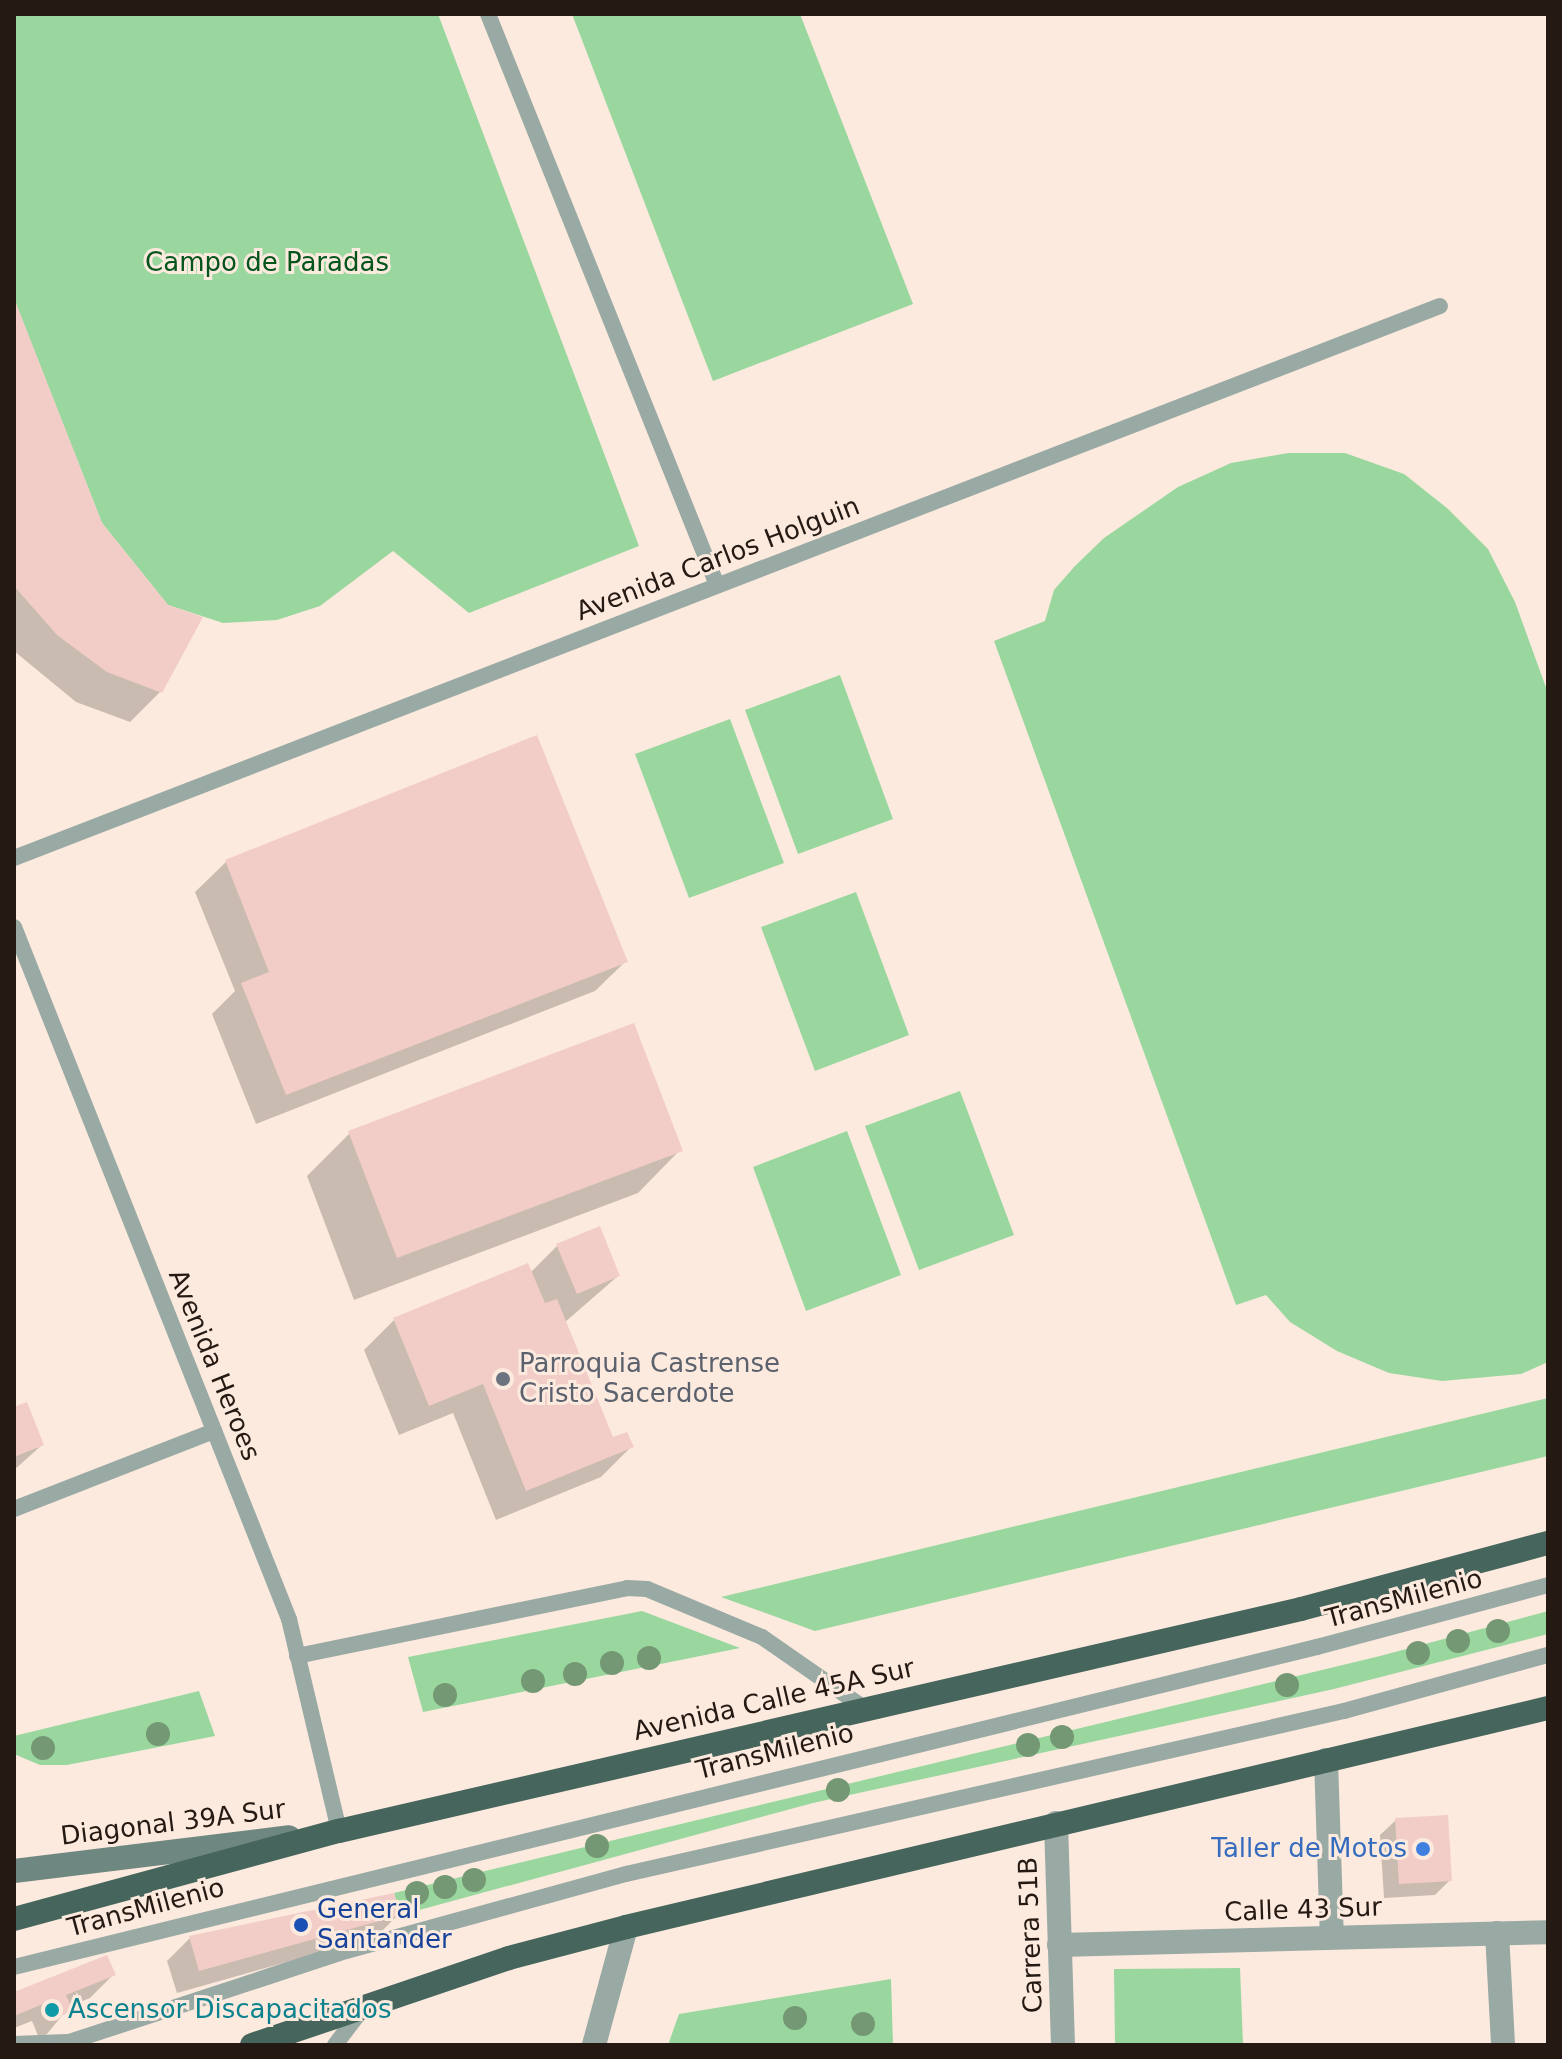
<!DOCTYPE html>
<html>
<head>
<meta charset="utf-8">
<style>
	body { margin:0 }
	#map { position:relative; width:1562px; height:2059px; overflow:hidden; background:#fdeade; font-family:"DejaVu Sans",sans-serif }
	div>[style] { position:absolute }
	.green>* { inset:0; background:#99d79f }
	.shadow>* { inset:0; background:#0003 }
	.building>* { inset:0; background:#f2cdc7 }
	.service>* { height:16px; margin:-8px; padding:0 8px; transform-origin:8px; border-radius:8px; background:#99a9a4 }
	.minor>* { height:24px; margin:-12px; padding:0 12px; transform-origin:12px; border-radius:12px; background:#99a9a4 }
	.tertiary>* { height:24px; margin:-12px; padding:0 12px; transform-origin:12px; border-radius:12px; background:#99a9a4 }
	.secondary>* { height:24px; margin:-12px; padding:0 12px; transform-origin:12px; border-radius:12px; background:#6f8781 }
	.trunk>* { height:24px; margin:-12px; padding:0 12px; transform-origin:12px; border-radius:12px; background:#45655d }
	.trees>* { width:24px; height:24px; margin:-12px; border-radius:50%; background:#749873 }
	.dots>* { width:22px; height:22px; translate:-50% -50%; box-sizing:border-box; border:4px solid #fdeade; border-radius:50% }
	span { translate:-50% -50%; white-space:nowrap; text-align:center; line-height:1.15; -webkit-text-stroke:6px #fdeade; paint-order:stroke }
	.park-label { font-size:26px; color:#04551c }
	.street-label { font-size:26px; color:#251a13 }
	.worship-label { font-size:26px; color:#5b616d }
	.left { translate:0 -50%; text-align:left }
	.shop-label { font-size:26px; color:#366cbe }
	.right { translate:-100% -50%; text-align:right }
	.transit-label { font-size:26px; color:#164399 }
	.culture-label { font-size:26px; color:#0d838f }
	.frame { position:absolute; inset:0; border:16px solid #251a13; pointer-events:none }
</style>
</head>
<body>
<div id="map">
	<div class="green">
		<i style="clip-path:polygon(14px 14px,438px 14px,639px 546px,469px 613px,393px 551px,320px 606px,277px 620px,223px 623px,168px 605px,102px 523px,14px 299px)"></i>
		<i style="clip-path:polygon(572px 14px,800px 14px,913px 304px,713px 381px)"></i>
		<i style="clip-path:polygon(1288px 453px,1345px 453px,1404px 474px,1447px 508px,1488px 549px,1515px 602px,1548px 693px,1548px 1362px,1521px 1374px,1442px 1381px,1389px 1373px,1337px 1351px,1290px 1322px,1266px 1295px,1236px 1305px,994px 641px,1045px 621px,1054px 590px,1075px 566px,1104px 538px,1178px 487px,1231px 463px)"></i>
		<i style="clip-path:polygon(840px 675px,893px 819px,798px 854px,745px 710px)"></i>
		<i style="clip-path:polygon(730px 719px,784px 863px,689px 898px,635px 754px)"></i>
		<i style="clip-path:polygon(856px 892px,909px 1035px,815px 1071px,761px 927px)"></i>
		<i style="clip-path:polygon(960px 1091px,1014px 1235px,919px 1270px,865px 1126px)"></i>
		<i style="clip-path:polygon(847px 1131px,901px 1275px,806px 1311px,753px 1167px)"></i>
		<i style="clip-path:polygon(1548px 1398px,1548px 1456px,815px 1631px,721px 1597px)"></i>
		<i style="clip-path:polygon(642px 1611px,740px 1648px,423px 1712px,408px 1657px)"></i>
		<i style="clip-path:polygon(1548px 1611px,1548px 1634px,1334px 1689px,813px 1803px,401px 1915px,394px 1893px,1380px 1656px)"></i>
		<i style="clip-path:polygon(199px 1691px,215px 1736px,67px 1765px,40px 1765px,14px 1754px,14px 1736px)"></i>
		<i style="clip-path:polygon(1240px 1968px,1243px 2045px,1115px 2045px,1114px 1969px)"></i>
		<i style="clip-path:polygon(891px 1979px,893px 2045px,668px 2045px,679px 2014px)"></i>
	</div>
	<div class="shadow">
		<i style="clip-path:polygon(14px 303px,160px 692px,130px 722px,76px 702px,14px 651px)"></i>
		<i style="clip-path:polygon(536px 737px,626px 961px,595px 991px,256px 1124px,212px 1014px,235px 991px,195px 892px,226px 862px)"></i>
		<i style="clip-path:polygon(350px 1133px,680px 1150px,638px 1193px,354px 1300px,307px 1176px)"></i>
		<i style="clip-path:polygon(557px 1246px,618px 1276px,564px 1323px,612px 1440px,631px 1447px,601px 1477px,496px 1520px,453px 1413px,399px 1435px,364px 1350px,394px 1320px,527px 1266px,530px 1273px)"></i>
		<i style="clip-path:polygon(14px 1409px,42px 1445px,14px 1470px)"></i>
		<i style="clip-path:polygon(1396px 1820px,1450px 1880px,1435px 1895px,1384px 1898px,1380px 1835px)"></i>
		<i style="clip-path:polygon(399px 1914px,376px 1937px,177px 1993px,167px 1961px,190px 1938px)"></i>
		<i style="clip-path:polygon(113px 1975px,90px 1998px,69px 2007px,47px 2034px,39px 2038px,32px 2021px,14px 2028px,14px 1994px)"></i>
	</div>
	<div class="building">
		<i style="clip-path:polygon(14px 298px,102px 523px,168px 605px,203px 617px,162px 693px,107px 672px,57px 635px,14px 586px)"></i>
		<i style="clip-path:polygon(537px 735px,628px 962px,286px 1095px,241px 983px,269px 972px,225px 860px)"></i>
		<i style="clip-path:polygon(634px 1023px,683px 1151px,397px 1258px,348px 1131px)"></i>
		<i style="clip-path:polygon(600px 1226px,620px 1276px,577px 1294px,556px 1244px)"></i>
		<i style="clip-path:polygon(528px 1263px,545px 1303px,557px 1299px,613px 1437px,627px 1432px,634px 1447px,526px 1491px,483px 1384px,429px 1406px,393px 1318px)"></i>
		<i style="clip-path:polygon(27px 1402px,44px 1445px,14px 1457px,14px 1407px)"></i>
		<i style="clip-path:polygon(1448px 1815px,1452px 1881px,1399px 1884px,1395px 1818px)"></i>
		<i style="clip-path:polygon(394px 1893px,401px 1915px,199px 1971px,189px 1936px)"></i>
		<i style="clip-path:polygon(107px 1955px,116px 1975px,66px 1995px,73px 2011px,49px 2021px,43px 2004px,14px 2016px,14px 1992px)"></i>
	</div>
	<div class="service">
		<i style="left:488px;top:14px;width:615px;rotate:68.15deg"></i>
		<i style="left:14px;top:858px;width:1529px;rotate:-21.16deg"></i>
		<i style="left:14px;top:927px;width:745px;rotate:68.33deg"></i>
		<i style="left:289px;top:1619px;width:218px;rotate:76.7deg"></i>
		<i style="left:14px;top:1509px;width:215px;rotate:-21.3deg"></i>
		<i style="left:297px;top:1656px;width:337px;rotate:-11.6deg"></i>
		<i style="left:627px;top:1588px;width:20px;rotate:3deg"></i>
		<i style="left:647px;top:1589px;width:125px;rotate:22.7deg"></i>
		<i style="left:762px;top:1637px;width:124px;rotate:34.8deg"></i>
		<i style="left:14px;top:1967px;width:1342px;rotate:-13.8deg"></i>
		<i style="left:1317px;top:1647px;width:239px;rotate:-15deg"></i>
		<i style="left:14px;top:2044px;width:53px;rotate:-2.2deg"></i>
		<i style="left:60px;top:2045px;width:294px;rotate:-18.2deg"></i>
		<i style="left:339px;top:1953px;width:298px;rotate:-15.4deg"></i>
		<i style="left:626px;top:1874px;width:736px;rotate:-12.79deg"></i>
		<i style="left:1344px;top:1711px;width:212px;rotate:-15.4deg"></i>
		<i style="left:335px;top:2045px;width:46px;rotate:-52.9deg"></i>
	</div>
	<div class="minor">
		<i style="left:1326px;top:1760px;width:177px;rotate:88.1deg"></i>
		<i style="left:1056px;top:1823px;width:222px;rotate:88.2deg"></i>
		<i style="left:1497px;top:1933px;width:112px;rotate:86.9deg"></i>
		<i style="left:1059px;top:1945px;width:489px;rotate:-1.5deg"></i>
	</div>
	<div class="tertiary">
		<i style="left:594px;top:2045px;width:122px;rotate:-74.8deg"></i>
	</div>
	<div class="secondary">
		<i style="left:14px;top:1871px;width:277px;rotate:-7deg"></i>
	</div>
	<div class="trunk">
		<i style="left:14px;top:1919px;width:337px;rotate:-15.2deg"></i>
		<i style="left:339px;top:1831px;width:987px;rotate:-12.99deg"></i>
		<i style="left:1301px;top:1609px;width:256px;rotate:-15deg"></i>
		<i style="left:252px;top:2045px;width:271px;rotate:-18.7deg"></i>
		<i style="left:509px;top:1958px;width:121px;rotate:-14.8deg"></i>
		<i style="left:626px;top:1927px;width:948px;rotate:-13.36deg"></i>
	</div>
	<div class="trees">
		<i style="left:1498px;top:1631px"></i>
		<i style="left:1458px;top:1641px"></i>
		<i style="left:1418px;top:1653px"></i>
		<i style="left:649px;top:1658px"></i>
		<i style="left:612px;top:1663px"></i>
		<i style="left:575px;top:1674px"></i>
		<i style="left:533px;top:1681px"></i>
		<i style="left:1287px;top:1685px"></i>
		<i style="left:445px;top:1695px"></i>
		<i style="left:158px;top:1734px"></i>
		<i style="left:1062px;top:1737px"></i>
		<i style="left:1028px;top:1745px"></i>
		<i style="left:43px;top:1748px"></i>
		<i style="left:838px;top:1790px"></i>
		<i style="left:597px;top:1846px"></i>
		<i style="left:474px;top:1880px"></i>
		<i style="left:445px;top:1887px"></i>
		<i style="left:417px;top:1893px"></i>
		<i style="left:795px;top:2018px"></i>
		<i style="left:863px;top:2024px"></i>
	</div>
	<div class="dots">
		<i style="left:503px;top:1379px;background:#6b7280"></i>
		<i style="left:1423px;top:1849px;background:#3f7fe0"></i>
		<i style="left:301px;top:1925px;background:#1a4fb4"></i>
		<i style="left:52px;top:2010px;background:#0f9aa8"></i>
	</div>
	<div class="park-label">
		<span style="left:267px;top:263px">Campo de Paradas</span>
	</div>
	<div class="street-label">
		<span style="left:718px;top:559px;rotate:-21deg">Avenida Carlos Holguin</span>
		<span style="left:214px;top:1365px;rotate:68deg">Avenida Heroes</span>
		<span style="left:1404px;top:1599px;rotate:-15deg">TransMilenio</span>
		<span style="left:774px;top:1700px;rotate:-13deg">Avenida Calle 45A Sur</span>
		<span style="left:775px;top:1752px;rotate:-14deg">TransMilenio</span>
		<span style="left:173px;top:1823px;rotate:-7deg">Diagonal 39A Sur</span>
		<span style="left:146px;top:1908px;rotate:-15deg">TransMilenio</span>
		<span style="left:1303px;top:1910px;rotate:-2deg">Calle 43 Sur</span>
		<span style="left:1031px;top:1935px;rotate:-92deg">Carrera 51B</span>
	</div>
	<div class="worship-label">
		<span class="left" style="left:519px;top:1379px">Parroquia Castrense<br>Cristo Sacerdote</span>
	</div>
	<div class="shop-label">
		<span class="right" style="left:1407px;top:1849px">Taller de Motos</span>
	</div>
	<div class="transit-label">
		<span class="left" style="left:317px;top:1925px">General<br>Santander</span>
	</div>
	<div class="culture-label">
		<span class="left" style="left:68px;top:2010px">Ascensor Discapacitados</span>
	</div>
	<div class="frame"></div>
</div>
</body>
</html>
